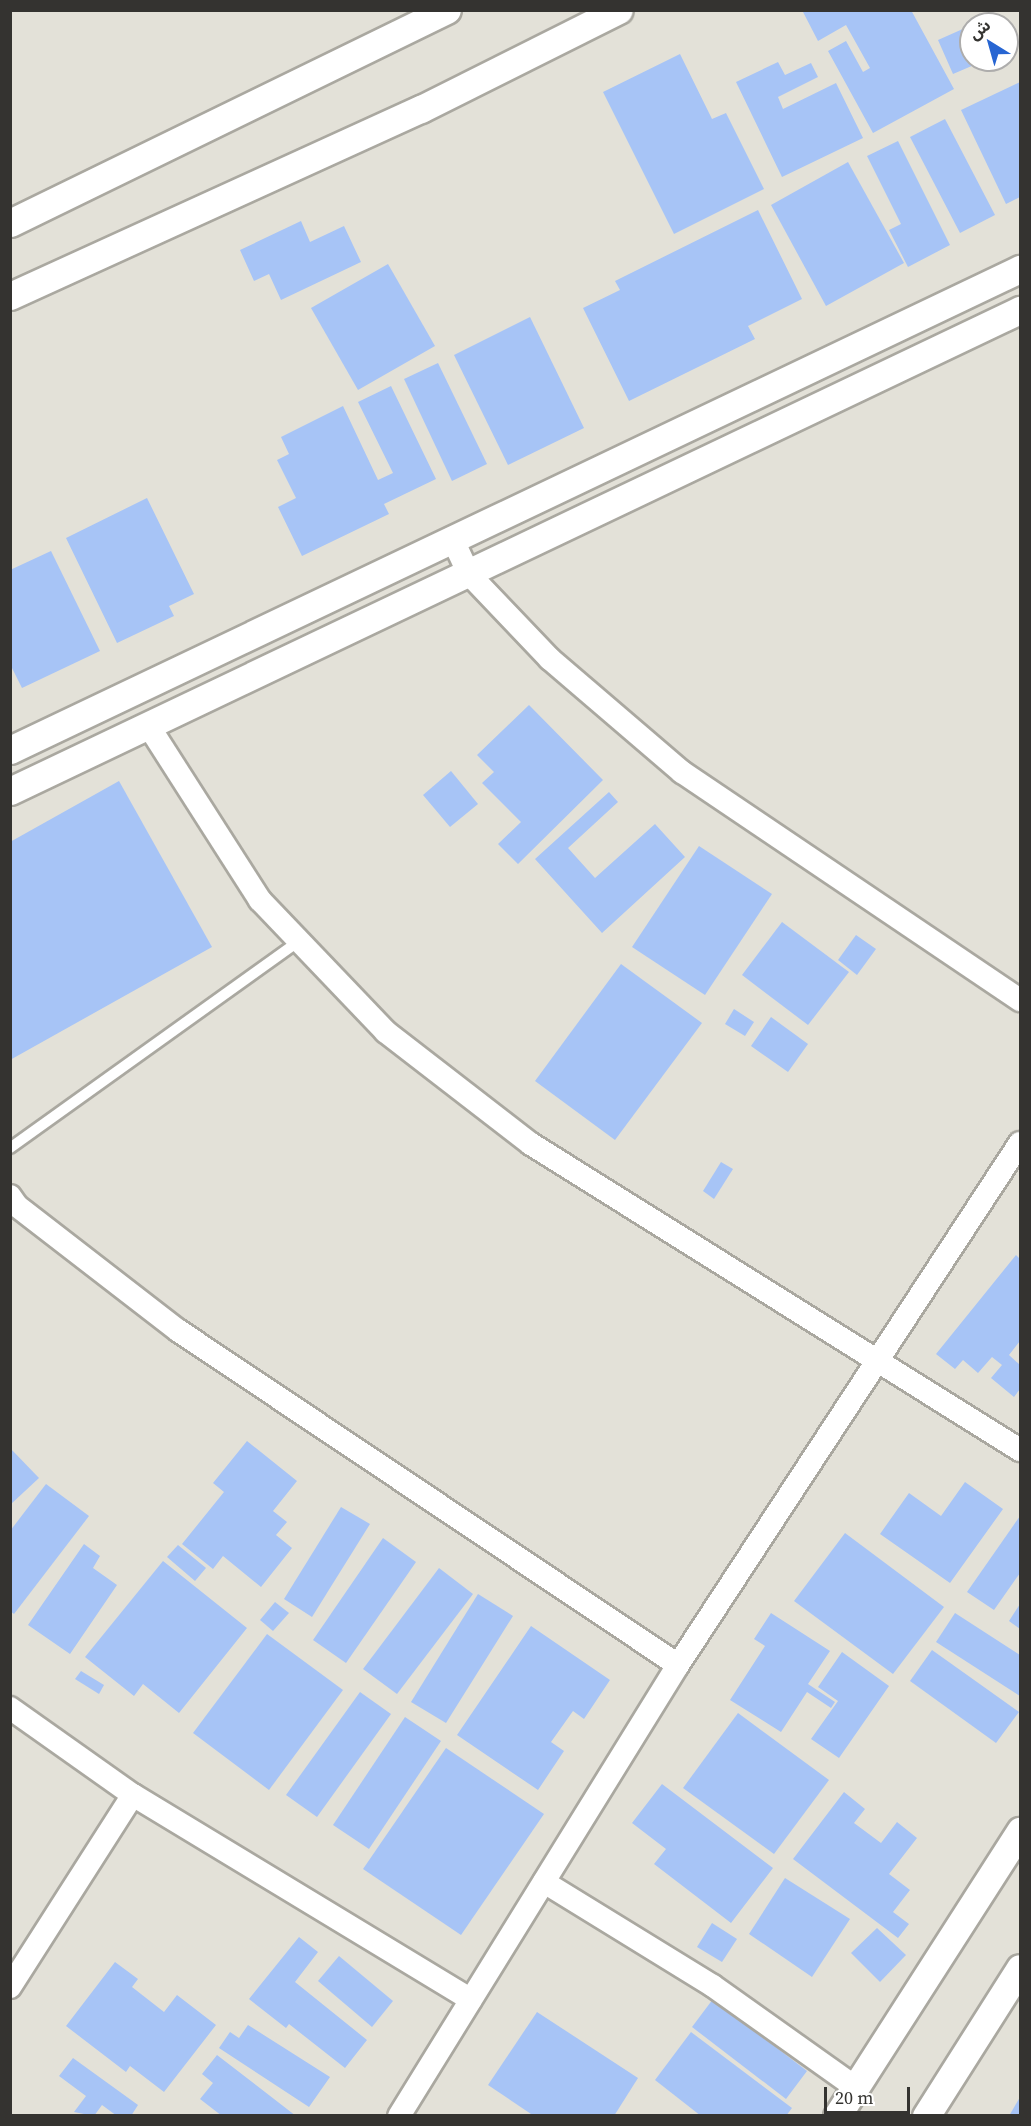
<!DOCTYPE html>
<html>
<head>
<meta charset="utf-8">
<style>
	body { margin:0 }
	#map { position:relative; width:1031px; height:2126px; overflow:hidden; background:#e3e1d8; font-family:"Source Serif 4","Noto Sans Arabic",serif }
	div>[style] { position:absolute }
	.building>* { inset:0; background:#a7c4f6 }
	.roads { filter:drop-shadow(2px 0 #aaa8a0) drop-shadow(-2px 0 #aaa8a0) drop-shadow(0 2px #aaa8a0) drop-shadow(0 -2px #aaa8a0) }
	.service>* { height:10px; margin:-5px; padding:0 5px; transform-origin:5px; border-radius:5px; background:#fff }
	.minor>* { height:22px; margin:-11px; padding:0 11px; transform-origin:11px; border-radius:11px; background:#fff }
	.tertiary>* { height:27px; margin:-13.5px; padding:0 13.5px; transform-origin:13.5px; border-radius:13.5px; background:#fff }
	span { translate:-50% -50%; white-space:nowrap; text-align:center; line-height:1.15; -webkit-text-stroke:4.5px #fff; paint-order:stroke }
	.frame { position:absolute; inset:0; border:12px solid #343330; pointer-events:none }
	.north { position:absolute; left:959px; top:12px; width:60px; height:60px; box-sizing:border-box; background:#fff; border:2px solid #aeadac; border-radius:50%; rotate:323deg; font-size:16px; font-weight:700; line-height:24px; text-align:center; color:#343330 }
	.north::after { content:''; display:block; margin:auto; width:21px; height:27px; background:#2765d2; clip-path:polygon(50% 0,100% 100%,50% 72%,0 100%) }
	.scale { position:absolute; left:824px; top:2087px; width:86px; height:27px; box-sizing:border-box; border:3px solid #343330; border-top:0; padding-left:8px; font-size:18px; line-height:21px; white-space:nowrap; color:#343330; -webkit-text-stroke:4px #fff; paint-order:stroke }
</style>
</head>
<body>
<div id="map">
	<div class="building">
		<i style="clip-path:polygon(802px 10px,911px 10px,954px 89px,873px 133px,828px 51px,846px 41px,863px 72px,870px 68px,846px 25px,818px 41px)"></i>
		<i style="clip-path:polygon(965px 28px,971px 40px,971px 60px,981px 62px,953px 74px,938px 40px)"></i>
		<i style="clip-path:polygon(680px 54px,712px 119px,726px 113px,764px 189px,674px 234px,603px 92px)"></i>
		<i style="clip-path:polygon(778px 62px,785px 75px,811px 63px,818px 77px,778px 97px,783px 109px,836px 83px,863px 138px,782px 177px,736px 82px)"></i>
		<i style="clip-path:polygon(1020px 82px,1020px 197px,1006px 204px,961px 110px)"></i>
		<i style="clip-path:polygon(945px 119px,995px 215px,960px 233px,910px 137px)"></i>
		<i style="clip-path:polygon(898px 141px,950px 245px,908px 267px,889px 230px,901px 224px,867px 156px)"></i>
		<i style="clip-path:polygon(848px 162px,904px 263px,826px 306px,771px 205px)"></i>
		<i style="clip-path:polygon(758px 210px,802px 299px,748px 326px,755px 339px,629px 401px,583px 308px,620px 290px,615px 281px)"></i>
		<i style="clip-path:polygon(301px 221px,310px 242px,344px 226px,361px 262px,281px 300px,269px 274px,254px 281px,240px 250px)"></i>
		<i style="clip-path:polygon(388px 264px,435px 346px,358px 390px,311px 308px)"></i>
		<i style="clip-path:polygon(530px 317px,584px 428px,508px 465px,454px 355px)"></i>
		<i style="clip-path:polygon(438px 363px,487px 464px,452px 481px,404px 379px)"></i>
		<i style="clip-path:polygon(391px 386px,436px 479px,384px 504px,389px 514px,302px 556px,278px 507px,296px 498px,277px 460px,289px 454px,281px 437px,343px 406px,378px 480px,393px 473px,358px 402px)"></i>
		<i style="clip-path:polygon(147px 498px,194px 594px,169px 606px,174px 616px,117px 643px,66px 538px)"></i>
		<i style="clip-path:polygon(51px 551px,100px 651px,22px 688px,10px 664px,10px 570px)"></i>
		<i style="clip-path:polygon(529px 705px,603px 780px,518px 864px,498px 844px,521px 822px,482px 783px,494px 772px,477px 755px)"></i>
		<i style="clip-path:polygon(451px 771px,478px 804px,450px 827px,423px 795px)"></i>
		<i style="clip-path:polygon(119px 781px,212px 947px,10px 1060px,10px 842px)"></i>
		<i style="clip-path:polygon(609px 792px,618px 802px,568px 848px,595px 878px,655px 824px,685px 857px,602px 933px,535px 859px)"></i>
		<i style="clip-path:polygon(699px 846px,772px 894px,705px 995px,632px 947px)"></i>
		<i style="clip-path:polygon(782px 922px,849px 972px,808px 1025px,742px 975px)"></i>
		<i style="clip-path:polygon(856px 935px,876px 949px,857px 975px,838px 960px)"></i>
		<i style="clip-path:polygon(621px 964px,702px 1023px,615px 1140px,535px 1081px)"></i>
		<i style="clip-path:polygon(734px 1009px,754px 1022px,745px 1036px,725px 1024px)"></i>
		<i style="clip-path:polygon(771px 1017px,808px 1044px,788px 1072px,751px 1046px)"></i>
		<i style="clip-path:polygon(721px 1162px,733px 1169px,714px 1199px,703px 1191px)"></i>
		<i style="clip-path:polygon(1016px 1255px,1020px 1259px,1020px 1341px,1009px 1355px,1020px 1365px,1020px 1389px,1014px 1397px,991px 1378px,1002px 1365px,992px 1357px,978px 1373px,963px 1360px,955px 1369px,936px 1354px)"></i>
		<i style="clip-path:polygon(247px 1441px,297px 1481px,273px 1511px,287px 1522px,276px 1535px,292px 1548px,261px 1587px,223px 1556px,213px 1569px,182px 1544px,224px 1492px,213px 1483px)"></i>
		<i style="clip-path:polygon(10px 1448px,39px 1478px,10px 1505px)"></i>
		<i style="clip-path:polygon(965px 1482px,1003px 1509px,950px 1583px,880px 1534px,909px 1493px,941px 1516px)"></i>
		<i style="clip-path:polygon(46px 1484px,89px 1516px,14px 1614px,10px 1611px,10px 1531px)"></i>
		<i style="clip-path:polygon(341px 1507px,370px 1524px,312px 1617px,284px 1599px)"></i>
		<i style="clip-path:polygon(1020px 1516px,1020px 1573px,994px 1610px,967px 1592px)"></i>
		<i style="clip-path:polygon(845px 1533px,944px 1607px,893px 1674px,794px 1601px)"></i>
		<i style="clip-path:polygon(383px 1538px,416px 1562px,346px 1663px,313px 1640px)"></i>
		<i style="clip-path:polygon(84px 1544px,100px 1556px,93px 1568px,117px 1585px,70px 1654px,28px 1625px)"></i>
		<i style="clip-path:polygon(178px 1545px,206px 1568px,195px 1581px,167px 1557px)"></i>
		<i style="clip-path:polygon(163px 1561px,247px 1628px,179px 1713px,143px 1684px,134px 1696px,85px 1657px)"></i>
		<i style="clip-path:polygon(439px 1568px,473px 1594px,397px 1694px,363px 1669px)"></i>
		<i style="clip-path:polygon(478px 1594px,513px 1616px,446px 1723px,411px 1702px)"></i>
		<i style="clip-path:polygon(275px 1602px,289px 1613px,273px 1631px,260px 1620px)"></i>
		<i style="clip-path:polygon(1020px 1604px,1020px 1629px,1009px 1621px)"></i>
		<i style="clip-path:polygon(771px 1613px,830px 1651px,808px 1684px,835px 1702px,831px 1708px,807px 1692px,781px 1732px,730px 1700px,765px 1646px,754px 1639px)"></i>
		<i style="clip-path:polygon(955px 1613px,1020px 1655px,1020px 1696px,936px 1642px)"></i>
		<i style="clip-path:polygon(531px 1626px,610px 1680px,584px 1719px,573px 1711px,551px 1742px,564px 1751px,538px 1790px,457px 1735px)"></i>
		<i style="clip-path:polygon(267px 1634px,343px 1690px,269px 1790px,193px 1733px)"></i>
		<i style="clip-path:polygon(932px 1650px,1019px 1712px,996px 1743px,910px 1681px)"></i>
		<i style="clip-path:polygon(842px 1652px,889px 1686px,839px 1758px,811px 1739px,838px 1701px,818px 1687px)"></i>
		<i style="clip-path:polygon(81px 1671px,104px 1685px,99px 1694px,75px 1679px)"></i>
		<i style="clip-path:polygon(360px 1692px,391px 1714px,317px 1817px,286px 1795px)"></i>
		<i style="clip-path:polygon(738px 1713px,829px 1780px,774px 1854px,683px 1788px)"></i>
		<i style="clip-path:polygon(405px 1717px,441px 1741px,369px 1849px,333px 1825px)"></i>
		<i style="clip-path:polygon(446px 1748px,544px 1814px,461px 1935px,363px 1869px)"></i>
		<i style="clip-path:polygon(662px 1784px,773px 1868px,731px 1923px,654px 1864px,666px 1849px,632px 1823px)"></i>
		<i style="clip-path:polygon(844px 1792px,865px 1809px,854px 1823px,881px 1843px,897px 1822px,917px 1838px,889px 1874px,910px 1890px,893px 1912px,909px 1924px,898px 1938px,793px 1859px)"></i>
		<i style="clip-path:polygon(785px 1878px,850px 1919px,812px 1977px,749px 1934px)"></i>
		<i style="clip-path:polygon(712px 1923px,737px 1939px,722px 1962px,697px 1947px)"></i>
		<i style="clip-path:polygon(877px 1928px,906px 1955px,880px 1982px,851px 1953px)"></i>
		<i style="clip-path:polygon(299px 1937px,318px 1952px,295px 1982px,367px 2040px,345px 2068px,289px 2024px,286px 2028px,249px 1999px)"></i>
		<i style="clip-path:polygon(339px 1956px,393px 2001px,372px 2027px,318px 1981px)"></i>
		<i style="clip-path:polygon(115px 1962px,138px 1979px,132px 1987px,164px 2012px,177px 1995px,216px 2025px,164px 2092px,130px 2066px,126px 2072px,66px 2026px)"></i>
		<i style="clip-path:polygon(713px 1999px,807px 2071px,786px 2099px,692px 2027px)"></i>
		<i style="clip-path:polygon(537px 2012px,638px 2078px,614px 2116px,534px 2116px,488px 2085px)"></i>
		<i style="clip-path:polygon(248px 2025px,330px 2077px,309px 2107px,219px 2048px,230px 2032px,239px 2038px)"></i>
		<i style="clip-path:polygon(691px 2032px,792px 2108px,786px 2116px,701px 2116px,655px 2080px)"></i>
		<i style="clip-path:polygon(217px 2055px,296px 2116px,222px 2116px,200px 2099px,213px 2083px,202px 2074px)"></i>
		<i style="clip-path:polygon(73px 2058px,138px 2105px,131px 2116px,117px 2116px,102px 2105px,94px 2116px,74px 2112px,86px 2096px,59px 2076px)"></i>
		<i style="clip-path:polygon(1020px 2097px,1020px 2116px,1009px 2116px)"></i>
	</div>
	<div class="roads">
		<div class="service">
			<i style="left:10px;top:1148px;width:355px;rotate:-35.6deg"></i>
		</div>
		<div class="minor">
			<i style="left:452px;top:538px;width:38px;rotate:65deg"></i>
			<i style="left:468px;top:573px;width:119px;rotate:46.4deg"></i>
			<i style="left:550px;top:659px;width:174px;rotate:40.6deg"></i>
			<i style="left:682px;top:772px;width:408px;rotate:34deg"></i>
			<i style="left:148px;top:725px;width:208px;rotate:57.4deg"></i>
			<i style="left:260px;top:900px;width:182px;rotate:46.3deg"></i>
			<i style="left:386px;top:1032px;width:183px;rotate:37.7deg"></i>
			<i style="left:531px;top:1144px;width:577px;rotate:32.04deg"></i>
			<i style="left:10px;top:1196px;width:12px;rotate:55deg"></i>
			<i style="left:17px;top:1206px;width:205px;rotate:37.7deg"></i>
			<i style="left:179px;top:1331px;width:600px;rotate:33.8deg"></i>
			<i style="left:10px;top:1708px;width:151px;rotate:35.3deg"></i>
			<i style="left:133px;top:1795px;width:395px;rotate:31.2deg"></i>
			<i style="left:544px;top:1882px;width:198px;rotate:31.6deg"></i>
			<i style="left:713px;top:1986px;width:174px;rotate:35.4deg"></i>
			<i style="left:10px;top:1987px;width:228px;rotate:-57.4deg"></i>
			<i style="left:399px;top:2116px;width:530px;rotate:-58.26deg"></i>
			<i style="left:678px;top:1665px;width:624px;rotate:-56.77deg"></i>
		</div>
		<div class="tertiary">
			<i style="left:10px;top:223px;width:486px;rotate:-26deg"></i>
			<i style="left:10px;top:296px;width:452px;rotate:-24.5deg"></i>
			<i style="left:421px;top:109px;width:221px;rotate:-26.6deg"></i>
			<i style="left:10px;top:750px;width:1119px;rotate:-25.47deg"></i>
			<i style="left:10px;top:791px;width:1119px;rotate:-25.47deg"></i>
			<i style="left:837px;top:2116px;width:339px;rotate:-57.3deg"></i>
			<i style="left:926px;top:2116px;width:175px;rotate:-57.6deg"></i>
		</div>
	</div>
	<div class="frame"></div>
	<div class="north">ش</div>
	<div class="scale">20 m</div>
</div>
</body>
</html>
